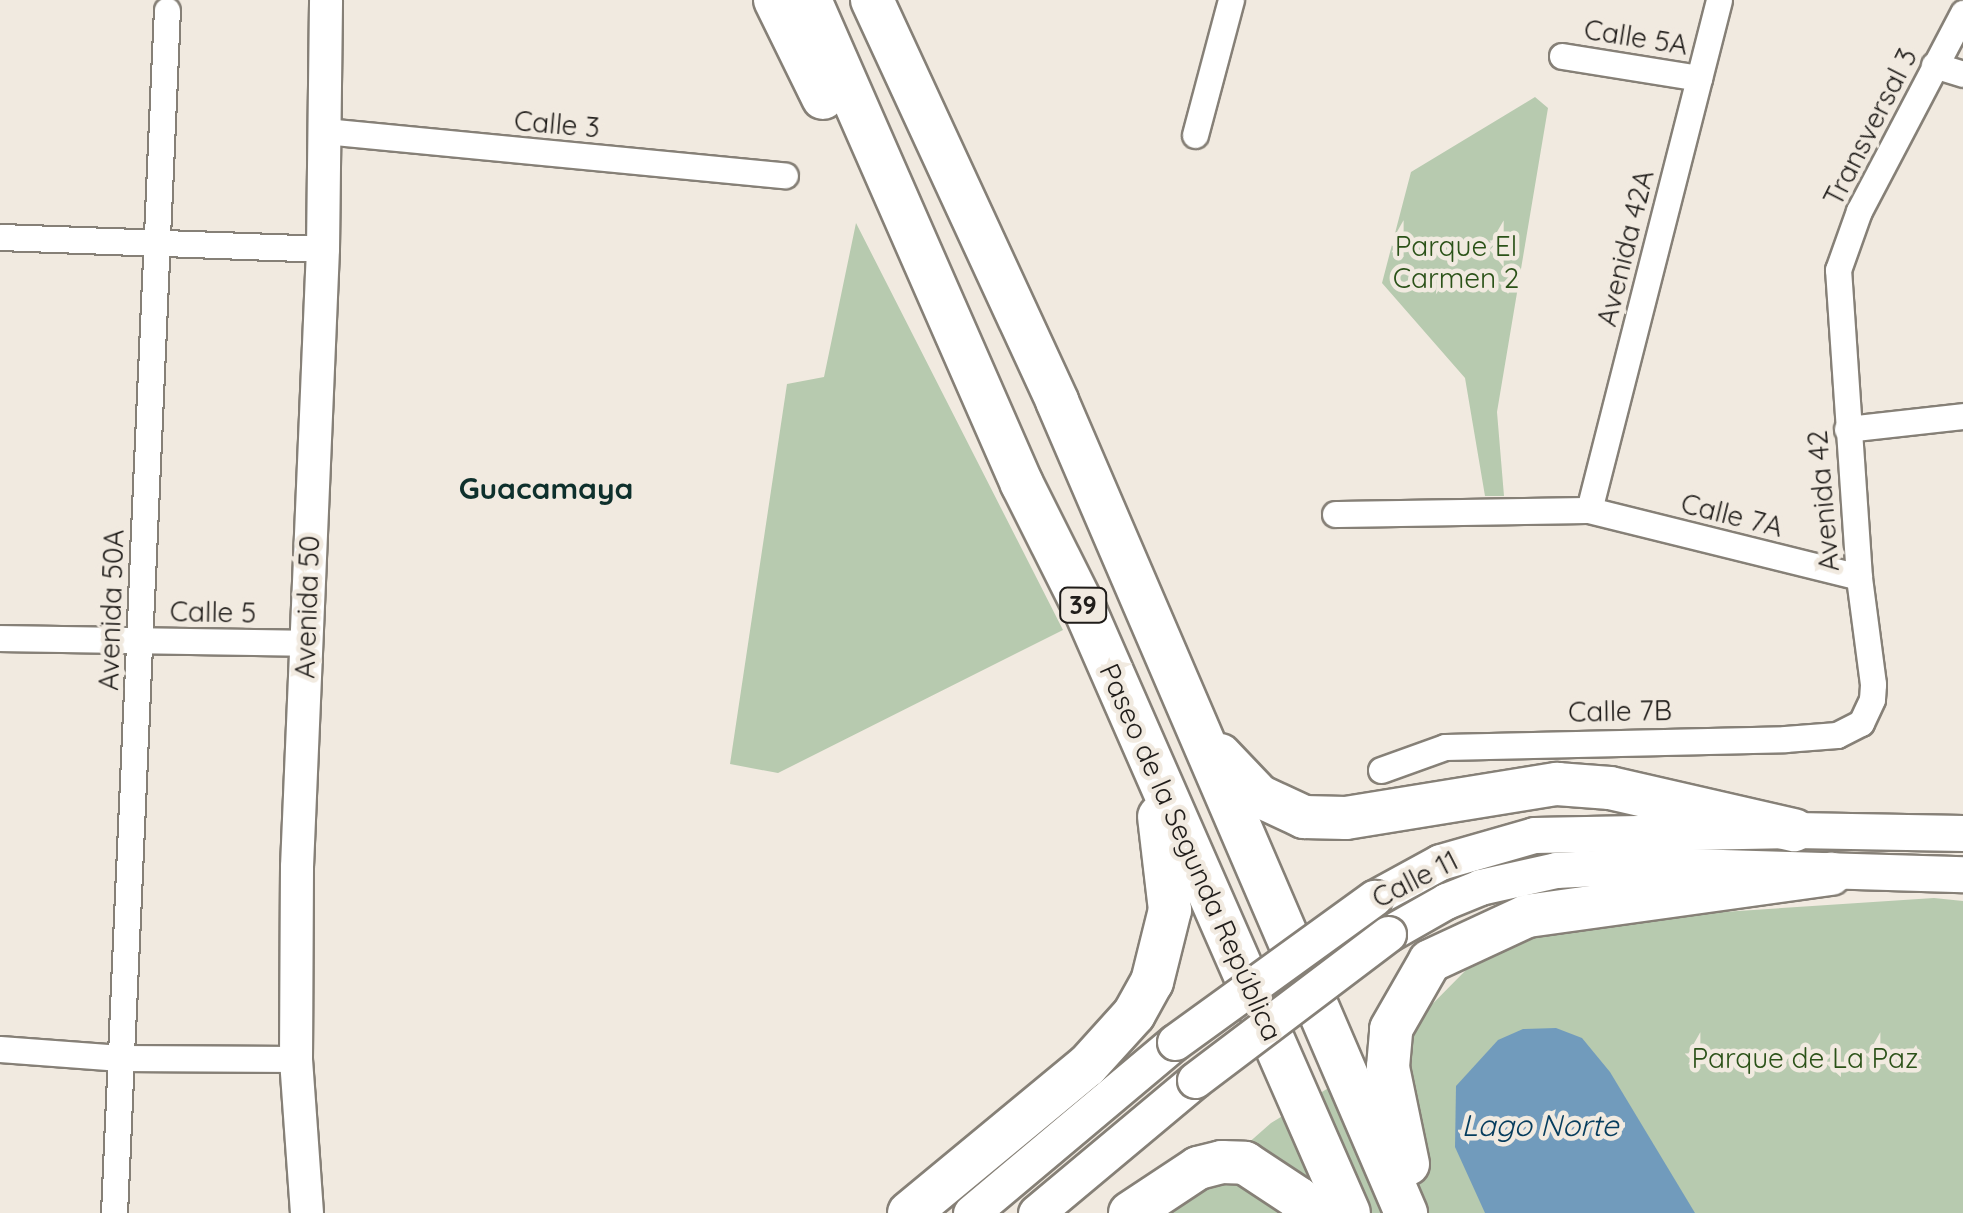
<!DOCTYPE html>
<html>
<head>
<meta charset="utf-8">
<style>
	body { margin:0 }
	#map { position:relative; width:1963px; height:1213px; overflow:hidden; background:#f1eae0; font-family:Quicksand,sans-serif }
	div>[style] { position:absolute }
	.green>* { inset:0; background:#b7caaf }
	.water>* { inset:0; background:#719bbc }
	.roads { filter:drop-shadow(2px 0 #868077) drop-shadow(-2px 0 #868077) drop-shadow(0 2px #868077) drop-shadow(0 -2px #868077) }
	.minor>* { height:25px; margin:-12.5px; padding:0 12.5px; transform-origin:12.5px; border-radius:12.5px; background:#fff }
	.tertiary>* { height:32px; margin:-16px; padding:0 16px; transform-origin:16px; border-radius:16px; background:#fff }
	.secondary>* { height:35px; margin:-17.5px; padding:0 17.5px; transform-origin:17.5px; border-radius:17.5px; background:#fff }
	.trunk>* { height:42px; margin:-21px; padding:0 21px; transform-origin:21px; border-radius:21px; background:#fff }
	.bridges { filter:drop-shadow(2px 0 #868077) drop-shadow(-2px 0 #868077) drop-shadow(0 2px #868077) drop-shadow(0 -2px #868077) }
	.secondary-bridge>* { height:35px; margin:-17.5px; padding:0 17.5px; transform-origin:17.5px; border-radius:17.5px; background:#fff }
	span { translate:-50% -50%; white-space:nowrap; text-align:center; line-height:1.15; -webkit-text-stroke:9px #f1eae0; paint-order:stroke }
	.shield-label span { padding:2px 8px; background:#f1eae0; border:2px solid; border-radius:8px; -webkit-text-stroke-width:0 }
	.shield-label { font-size:25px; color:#201d1a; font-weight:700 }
	.street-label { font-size:28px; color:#201d1a }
	.park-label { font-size:28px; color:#2b5218 }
	.neighbourhood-label { font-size:30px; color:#0e302c; font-weight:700 }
	.water-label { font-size:30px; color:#053c5d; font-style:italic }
</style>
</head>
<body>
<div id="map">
	<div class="green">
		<i style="clip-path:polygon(1535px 97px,1548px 108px,1497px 412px,1504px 496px,1485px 496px,1465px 378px,1382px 283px,1411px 172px)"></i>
		<i style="clip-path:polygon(856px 223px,1063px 630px,778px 773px,730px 764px,787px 384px,824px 377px)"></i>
		<i style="clip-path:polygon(1934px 898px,1963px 901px,1963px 1213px,1169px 1213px,1271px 1123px,1381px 1056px,1466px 970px,1555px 923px)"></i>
	</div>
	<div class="water">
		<i style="clip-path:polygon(1556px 1028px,1582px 1038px,1610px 1072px,1695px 1213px,1485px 1213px,1455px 1147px,1456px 1086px,1498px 1040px,1523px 1029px)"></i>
	</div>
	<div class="roads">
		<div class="minor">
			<i style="left:1562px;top:56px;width:139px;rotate:9.1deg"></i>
			<i style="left:1934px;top:65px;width:30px;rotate:17deg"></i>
			<i style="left:324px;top:131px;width:463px;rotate:5.5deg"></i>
			<i style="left:1195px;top:135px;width:140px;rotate:-75.1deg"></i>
			<i style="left:0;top:237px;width:323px;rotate:2.1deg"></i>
			<i style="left:1847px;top:429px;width:117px;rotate:-6.4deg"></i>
			<i style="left:1589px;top:510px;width:526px;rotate:-75.7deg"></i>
			<i style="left:1335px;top:514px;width:254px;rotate:-0.9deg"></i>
			<i style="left:1589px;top:510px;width:278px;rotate:13.9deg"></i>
			<i style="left:0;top:638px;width:305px;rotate:0.9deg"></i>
			<i style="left:1381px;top:770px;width:68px;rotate:-19.8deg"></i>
			<i style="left:1445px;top:747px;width:340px;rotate:-1.3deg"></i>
			<i style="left:1785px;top:739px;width:52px;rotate:-4.4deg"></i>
			<i style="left:1837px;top:735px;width:27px;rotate:-27deg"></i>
			<i style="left:1861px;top:723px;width:26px;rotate:-65deg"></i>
			<i style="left:1872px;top:699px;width:15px;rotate:-86deg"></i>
			<i style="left:1873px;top:684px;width:108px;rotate:-97.5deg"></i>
			<i style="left:1859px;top:577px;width:308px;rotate:-93.9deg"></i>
			<i style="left:1838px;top:270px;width:63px;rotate:-70.4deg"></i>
			<i style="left:1859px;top:211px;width:224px;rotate:-62.3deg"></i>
			<i style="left:0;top:1049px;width:121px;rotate:4.3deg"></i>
			<i style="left:121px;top:1058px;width:175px;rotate:0.3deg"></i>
			<i style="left:114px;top:1213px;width:1204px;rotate:-87.48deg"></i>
		</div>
		<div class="tertiary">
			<i style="left:307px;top:1213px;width:154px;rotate:-94.1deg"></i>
			<i style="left:296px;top:1059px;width:192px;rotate:-89.7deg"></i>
			<i style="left:297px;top:867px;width:619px;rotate:-87.59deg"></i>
			<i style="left:323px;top:249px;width:249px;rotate:-89.3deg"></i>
		</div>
		<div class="secondary">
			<i style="left:1374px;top:898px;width:75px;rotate:-28.6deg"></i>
			<i style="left:1440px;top:862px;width:98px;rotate:-16deg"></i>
			<i style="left:1534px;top:835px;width:260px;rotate:-1.1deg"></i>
			<i style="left:1794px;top:830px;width:169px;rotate:1deg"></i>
			<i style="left:1388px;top:934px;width:67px;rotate:-29.6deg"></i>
			<i style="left:1446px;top:901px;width:37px;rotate:-22deg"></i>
			<i style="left:1480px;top:887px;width:78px;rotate:-12.6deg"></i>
			<i style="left:1556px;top:870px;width:99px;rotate:-2.9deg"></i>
			<i style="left:1655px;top:865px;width:308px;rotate:1.7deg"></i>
			<i style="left:971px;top:1213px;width:266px;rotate:-40deg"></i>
			<i style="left:1036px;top:1213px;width:207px;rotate:-39.9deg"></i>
		</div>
		<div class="trunk">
			<i style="left:775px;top:0;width:109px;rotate:63.9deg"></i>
			<i style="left:810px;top:0;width:528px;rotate:66.35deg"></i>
			<i style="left:1022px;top:484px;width:141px;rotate:63.4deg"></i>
			<i style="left:1085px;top:610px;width:658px;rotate:66.36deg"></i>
			<i style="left:872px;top:0;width:442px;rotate:65.2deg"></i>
			<i style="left:1057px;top:401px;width:884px;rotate:66.74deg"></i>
			<i style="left:1220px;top:755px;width:57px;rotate:46.4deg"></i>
			<i style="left:1259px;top:796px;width:50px;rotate:25deg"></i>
			<i style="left:1304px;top:817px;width:42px;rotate:1.4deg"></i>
			<i style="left:1346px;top:818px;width:214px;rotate:-9.2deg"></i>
			<i style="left:1557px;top:784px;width:53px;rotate:4.3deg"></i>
			<i style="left:1610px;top:788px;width:189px;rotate:12.9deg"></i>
			<i style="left:1408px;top:1164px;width:99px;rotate:-101.7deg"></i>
			<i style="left:1388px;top:1067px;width:38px;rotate:-85deg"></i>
			<i style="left:1391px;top:1029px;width:78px;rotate:-60.2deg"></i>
			<i style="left:1430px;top:961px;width:107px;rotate:-24.9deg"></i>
			<i style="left:1527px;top:916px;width:307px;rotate:-7.9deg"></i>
			<i style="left:909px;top:1213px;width:231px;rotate:-39.6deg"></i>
			<i style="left:1087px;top:1066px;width:70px;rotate:-47.9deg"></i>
			<i style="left:1134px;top:1014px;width:37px;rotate:-61deg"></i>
			<i style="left:1152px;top:982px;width:74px;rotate:-76deg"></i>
			<i style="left:1170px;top:910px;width:94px;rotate:-96.7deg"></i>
			<i style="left:1130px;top:1213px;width:82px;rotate:-33.5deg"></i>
			<i style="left:1198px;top:1168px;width:25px;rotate:-14deg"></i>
			<i style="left:1222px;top:1162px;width:23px;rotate:2deg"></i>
			<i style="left:1245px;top:1163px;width:64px;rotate:33.4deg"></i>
			<i style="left:1298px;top:1198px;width:18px;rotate:56deg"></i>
		</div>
	</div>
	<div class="bridges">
		<div class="secondary-bridge">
			<i style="left:1175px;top:1042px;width:246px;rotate:-35.9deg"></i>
			<i style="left:1195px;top:1080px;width:242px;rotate:-37.1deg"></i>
		</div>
	</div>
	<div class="shield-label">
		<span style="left:1083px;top:605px">39</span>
	</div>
	<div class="street-label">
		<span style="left:1636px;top:37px;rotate:9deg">Calle 5A</span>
		<span style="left:557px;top:124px;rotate:5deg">Calle 3</span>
		<span style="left:1870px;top:127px;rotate:-63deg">Transversal 3</span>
		<span style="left:1625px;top:248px;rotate:-76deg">Avenida 42A</span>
		<span style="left:1823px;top:501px;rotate:-95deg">Avenida 42</span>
		<span style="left:1732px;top:515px;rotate:14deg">Calle 7A</span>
		<span style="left:307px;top:607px;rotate:-88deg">Avenida 50</span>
		<span style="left:111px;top:610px;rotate:-88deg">Avenida 50A</span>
		<span style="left:213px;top:612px;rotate:1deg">Calle 5</span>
		<span style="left:1620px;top:711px;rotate:-1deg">Calle 7B</span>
		<span style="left:1191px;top:852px;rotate:66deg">Paseo de la Segunda República</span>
		<span style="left:1415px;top:879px;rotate:-27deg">Calle 11</span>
	</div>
	<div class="park-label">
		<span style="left:1456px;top:262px">Parque El<br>Carmen 2</span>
		<span style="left:1805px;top:1058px">Parque de La Paz</span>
	</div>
	<div class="neighbourhood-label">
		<span style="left:546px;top:488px">Guacamaya</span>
	</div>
	<div class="water-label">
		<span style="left:1540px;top:1125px">Lago Norte</span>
	</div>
</div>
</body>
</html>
